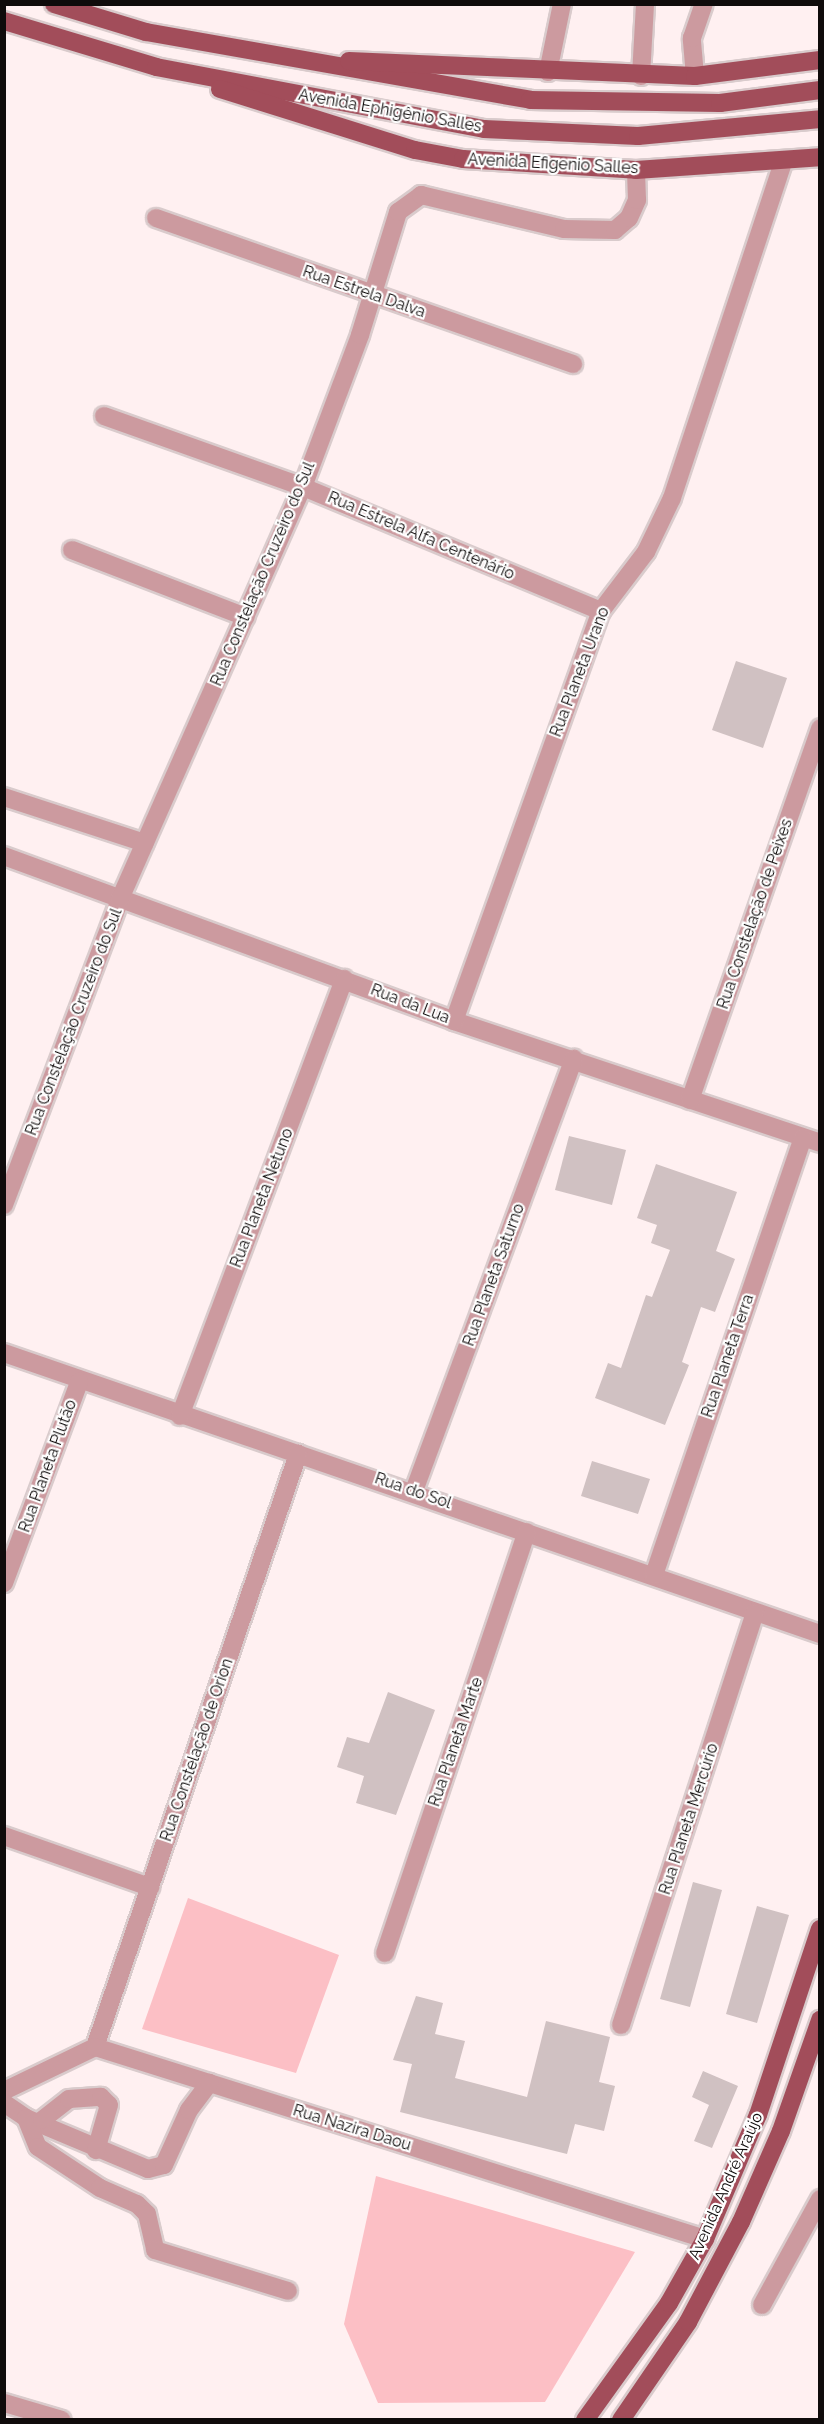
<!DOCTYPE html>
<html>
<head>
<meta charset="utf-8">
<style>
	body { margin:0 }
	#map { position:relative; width:824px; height:2424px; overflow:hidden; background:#fff0f1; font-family:Raleway,sans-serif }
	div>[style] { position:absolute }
	.green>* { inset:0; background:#fcbfc5 }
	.building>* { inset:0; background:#d0c1c2 }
	.roads { filter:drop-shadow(2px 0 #d9cbcc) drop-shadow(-2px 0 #d9cbcc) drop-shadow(0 2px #d9cbcc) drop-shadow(0 -2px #d9cbcc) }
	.minor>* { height:18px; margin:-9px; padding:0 9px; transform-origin:9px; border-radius:9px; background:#cc9a9f }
	.major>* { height:18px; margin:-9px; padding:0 9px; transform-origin:9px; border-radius:9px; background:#a24d5a }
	span { translate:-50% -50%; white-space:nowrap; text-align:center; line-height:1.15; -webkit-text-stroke:4.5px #fff; paint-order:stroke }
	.street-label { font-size:16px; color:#0f0b0b }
	.frame { position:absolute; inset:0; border:6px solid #0f0b0b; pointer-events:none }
</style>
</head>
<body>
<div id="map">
	<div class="green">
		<i style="clip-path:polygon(188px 1898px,339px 1955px,296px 2073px,142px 2029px)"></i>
		<i style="clip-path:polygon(376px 2176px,635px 2252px,545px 2402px,378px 2403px,344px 2324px)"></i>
	</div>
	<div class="building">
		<i style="clip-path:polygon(736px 661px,787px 678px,763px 748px,712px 730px)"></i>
		<i style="clip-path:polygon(569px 1136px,626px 1150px,612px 1205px,555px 1190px)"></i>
		<i style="clip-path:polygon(656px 1164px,737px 1192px,716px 1251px,735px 1259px,715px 1312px,701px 1307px,682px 1362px,689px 1365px,665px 1425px,595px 1398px,608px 1363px,621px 1368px,646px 1295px,652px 1297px,670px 1250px,651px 1243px,657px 1225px,637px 1218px)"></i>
		<i style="clip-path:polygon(592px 1461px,650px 1479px,638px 1514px,581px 1496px)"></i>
		<i style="clip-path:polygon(388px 1692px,435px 1710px,396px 1815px,356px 1803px,364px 1776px,337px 1767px,347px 1737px,369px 1743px)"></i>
		<i style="clip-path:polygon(693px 1882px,722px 1890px,690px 2007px,660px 1999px)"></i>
		<i style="clip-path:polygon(757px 1906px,789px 1915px,757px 2023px,726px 2014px)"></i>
		<i style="clip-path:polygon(416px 1996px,443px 2003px,435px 2034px,465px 2041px,455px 2078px,527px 2097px,546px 2021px,610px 2037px,599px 2082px,615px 2086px,604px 2131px,575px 2124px,567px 2154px,400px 2112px,412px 2064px,393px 2060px)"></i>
		<i style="clip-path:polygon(703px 2071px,738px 2086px,712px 2148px,694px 2141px,709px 2105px,692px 2097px)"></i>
	</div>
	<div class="roads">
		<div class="minor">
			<i style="left:548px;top:72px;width:69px;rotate:-78.4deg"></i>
			<i style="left:641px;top:76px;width:72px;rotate:-86.8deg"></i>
			<i style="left:695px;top:76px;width:38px;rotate:-95deg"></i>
			<i style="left:692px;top:38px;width:36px;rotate:-71deg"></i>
			<i style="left:156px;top:218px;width:442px;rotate:19.3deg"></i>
			<i style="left:104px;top:416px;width:211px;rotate:19.6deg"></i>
			<i style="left:303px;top:487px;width:323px;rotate:22.6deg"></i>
			<i style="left:72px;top:550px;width:186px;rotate:21.1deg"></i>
			<i style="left:4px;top:797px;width:148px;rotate:18.1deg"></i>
			<i style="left:4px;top:856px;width:479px;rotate:20.1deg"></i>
			<i style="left:454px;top:1021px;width:386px;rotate:18.4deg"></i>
			<i style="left:454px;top:1021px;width:436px;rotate:-70.3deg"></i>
			<i style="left:601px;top:611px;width:74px;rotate:-52.7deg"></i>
			<i style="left:646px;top:552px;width:60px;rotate:-64.3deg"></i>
			<i style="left:672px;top:498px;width:353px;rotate:-71.7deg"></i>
			<i style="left:690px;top:1100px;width:394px;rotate:-70.7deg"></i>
			<i style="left:4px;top:1205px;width:327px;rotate:-69.2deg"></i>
			<i style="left:120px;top:899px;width:451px;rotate:-66.1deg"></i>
			<i style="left:303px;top:487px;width:162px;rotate:-69.4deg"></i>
			<i style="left:360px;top:335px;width:129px;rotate:-72.8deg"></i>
			<i style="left:398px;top:212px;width:29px;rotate:-36deg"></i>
			<i style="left:421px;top:195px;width:147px;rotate:13.4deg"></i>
			<i style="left:564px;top:229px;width:51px;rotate:1.1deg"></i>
			<i style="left:615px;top:230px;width:18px;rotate:-41deg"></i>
			<i style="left:629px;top:218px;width:20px;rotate:-66deg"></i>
			<i style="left:637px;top:200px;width:30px;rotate:-92deg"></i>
			<i style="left:4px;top:1353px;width:863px;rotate:19deg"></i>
			<i style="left:180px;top:1416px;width:467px;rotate:-69.4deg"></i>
			<i style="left:414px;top:1491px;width:461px;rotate:-69.7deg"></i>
			<i style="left:654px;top:1575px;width:462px;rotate:-71.2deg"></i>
			<i style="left:4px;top:1583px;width:215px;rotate:-69.5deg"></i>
			<i style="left:4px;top:1836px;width:155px;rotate:19.3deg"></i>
			<i style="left:385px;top:1953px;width:444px;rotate:-71.4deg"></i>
			<i style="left:621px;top:2025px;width:433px;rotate:-72deg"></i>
			<i style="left:95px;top:2047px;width:627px;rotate:-71.1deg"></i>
			<i style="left:4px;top:2091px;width:101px;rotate:-25.8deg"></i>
			<i style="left:95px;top:2047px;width:640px;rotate:17.47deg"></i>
			<i style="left:4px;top:2103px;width:27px;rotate:34deg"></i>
			<i style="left:26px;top:2118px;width:132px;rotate:22.7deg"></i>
			<i style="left:148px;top:2169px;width:16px;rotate:-14deg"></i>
			<i style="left:164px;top:2165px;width:60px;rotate:-65.6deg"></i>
			<i style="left:189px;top:2110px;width:34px;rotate:-53deg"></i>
			<i style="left:26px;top:2118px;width:31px;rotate:68deg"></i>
			<i style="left:38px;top:2147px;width:74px;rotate:33.5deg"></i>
			<i style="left:100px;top:2188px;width:40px;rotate:23.4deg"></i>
			<i style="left:137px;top:2204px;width:14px;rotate:45deg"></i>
			<i style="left:147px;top:2214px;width:37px;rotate:77deg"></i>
			<i style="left:155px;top:2250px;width:139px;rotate:17.1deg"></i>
			<i style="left:42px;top:2120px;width:34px;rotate:-38deg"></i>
			<i style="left:69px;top:2099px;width:32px;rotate:-4deg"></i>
			<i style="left:101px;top:2097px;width:11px;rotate:45deg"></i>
			<i style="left:109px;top:2105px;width:47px;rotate:106.1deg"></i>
			<i style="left:762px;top:2305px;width:121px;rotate:-61.3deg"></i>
			<i style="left:4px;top:2403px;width:60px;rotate:16.3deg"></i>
		</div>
		<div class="major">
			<i style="left:54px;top:4px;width:96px;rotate:16.9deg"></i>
			<i style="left:146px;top:32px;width:390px;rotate:10deg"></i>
			<i style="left:530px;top:100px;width:190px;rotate:0.9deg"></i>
			<i style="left:720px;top:103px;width:101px;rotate:-7.4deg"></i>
			<i style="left:4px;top:21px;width:159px;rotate:16.8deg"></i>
			<i style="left:156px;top:67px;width:334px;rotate:10.7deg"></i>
			<i style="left:484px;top:129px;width:154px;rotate:2.6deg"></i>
			<i style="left:638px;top:136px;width:183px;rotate:-5.3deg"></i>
			<i style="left:349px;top:61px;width:346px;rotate:2.5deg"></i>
			<i style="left:695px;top:76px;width:126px;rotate:-7.3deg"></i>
			<i style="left:220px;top:89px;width:204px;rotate:17.4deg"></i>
			<i style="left:415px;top:150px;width:49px;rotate:10.6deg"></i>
			<i style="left:463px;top:159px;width:173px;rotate:3.6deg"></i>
			<i style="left:636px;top:170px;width:184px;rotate:-4deg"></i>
			<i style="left:585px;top:2420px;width:144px;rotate:-54.3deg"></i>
			<i style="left:669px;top:2303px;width:73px;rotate:-60.6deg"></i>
			<i style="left:705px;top:2239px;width:135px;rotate:-66.9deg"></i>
			<i style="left:758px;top:2115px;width:196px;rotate:-71.6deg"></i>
			<i style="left:621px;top:2420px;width:119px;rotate:-55.6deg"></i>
			<i style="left:688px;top:2322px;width:113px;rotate:-62.1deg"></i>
			<i style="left:741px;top:2222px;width:99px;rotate:-66.3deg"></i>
			<i style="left:781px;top:2131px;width:118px;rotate:-70.6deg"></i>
		</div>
	</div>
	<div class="street-label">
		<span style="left:390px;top:111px;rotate:10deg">Avenida Ephigênio Salles</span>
		<span style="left:553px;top:164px;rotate:3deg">Avenida Efigenio Salles</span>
		<span style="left:364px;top:292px;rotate:19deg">Rua Estrela Dalva</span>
		<span style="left:421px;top:536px;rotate:23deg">Rua Estrela Alfa Centenário</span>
		<span style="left:263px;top:574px;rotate:-67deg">Rua Constelação Cruzeiro do Sul</span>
		<span style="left:580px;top:672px;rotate:-69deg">Rua Planeta Urano</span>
		<span style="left:755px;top:914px;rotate:-71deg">Rua Constelação de Peixes</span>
		<span style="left:410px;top:1004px;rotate:21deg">Rua da Lua</span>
		<span style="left:74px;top:1022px;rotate:-69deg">Rua Constelação Cruzeiro do Sul</span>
		<span style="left:262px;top:1198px;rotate:-69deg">Rua Planeta Netuno</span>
		<span style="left:494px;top:1275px;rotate:-70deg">Rua Planeta Saturno</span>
		<span style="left:728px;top:1356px;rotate:-71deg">Rua Planeta Terra</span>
		<span style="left:48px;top:1466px;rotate:-70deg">Rua Planeta Plutão</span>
		<span style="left:413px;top:1491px;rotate:19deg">Rua do Sol</span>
		<span style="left:456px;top:1742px;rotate:-71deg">Rua Planeta Marte</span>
		<span style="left:197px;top:1750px;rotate:-71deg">Rua Constelação de Orion</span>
		<span style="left:689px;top:1819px;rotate:-72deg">Rua Planeta Mercúrio</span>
		<span style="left:352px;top:2128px;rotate:17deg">Rua Nazira Daou</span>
		<span style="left:726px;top:2186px;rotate:-66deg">Avenida André Araújo</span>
	</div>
	<div class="frame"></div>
</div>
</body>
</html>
